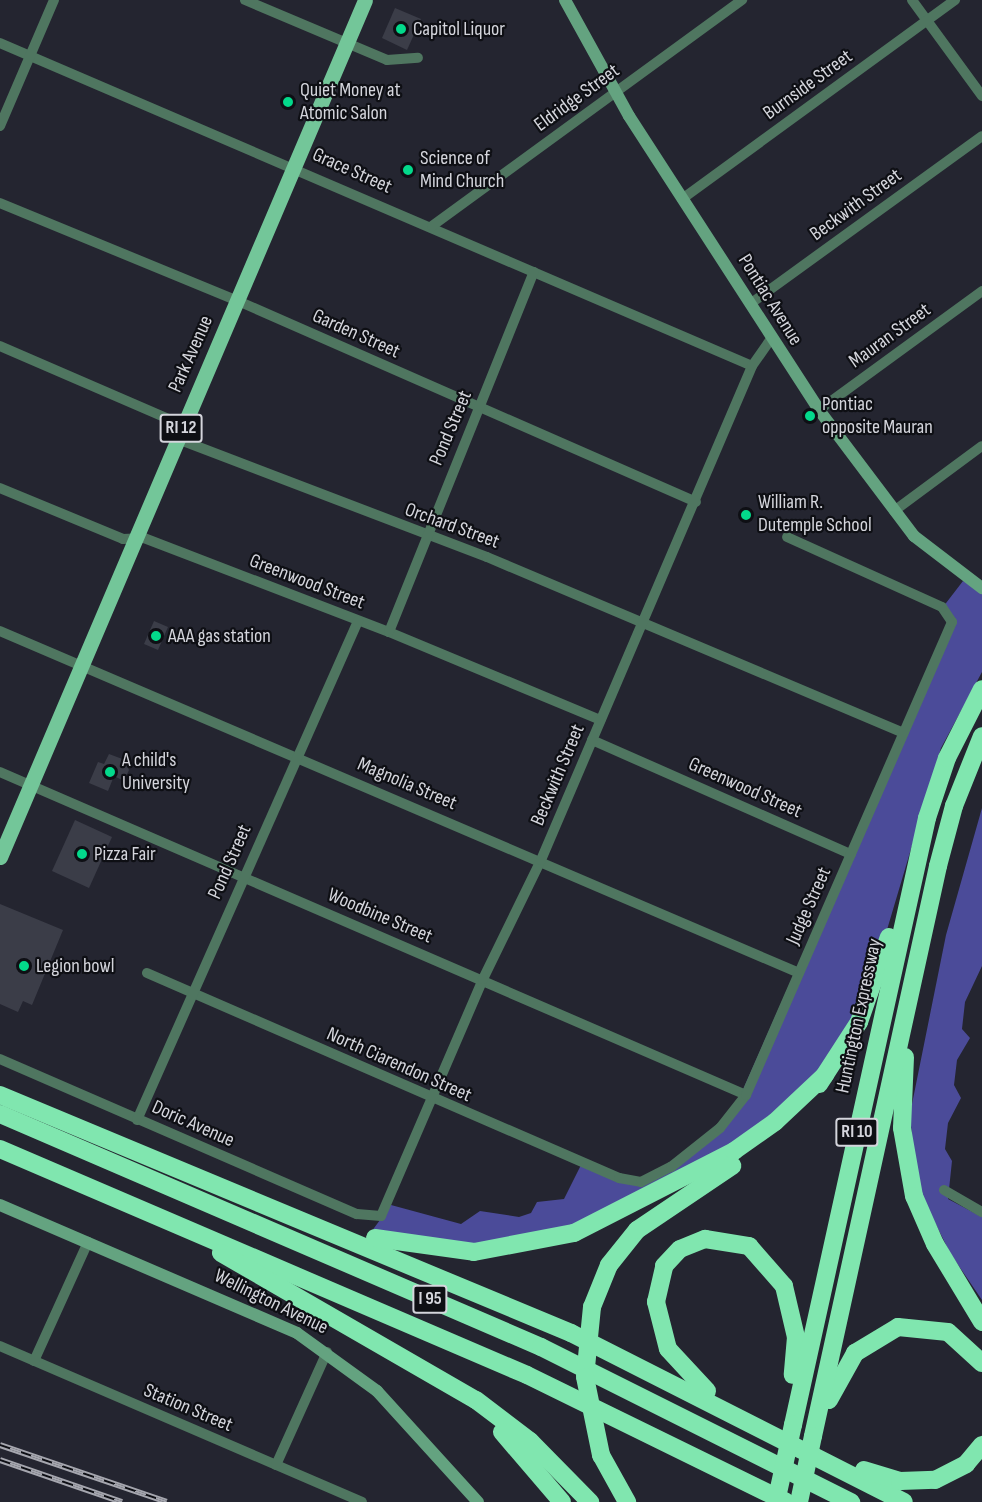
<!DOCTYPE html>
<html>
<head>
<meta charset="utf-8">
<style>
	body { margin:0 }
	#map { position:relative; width:982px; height:1502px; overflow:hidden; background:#242530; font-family:"Sofia Sans Condensed",sans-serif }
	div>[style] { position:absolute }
	.forest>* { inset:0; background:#4b4b99 }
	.building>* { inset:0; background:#3b3d48 }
	.street>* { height:10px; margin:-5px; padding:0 5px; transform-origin:5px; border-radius:5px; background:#4f7660 }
	.secondary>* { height:12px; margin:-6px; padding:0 6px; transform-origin:6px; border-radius:6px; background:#64a380 }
	.primary>* { height:15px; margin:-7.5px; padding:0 7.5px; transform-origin:7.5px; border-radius:7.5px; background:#73c699 }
	.highway>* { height:18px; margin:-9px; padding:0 9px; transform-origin:9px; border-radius:9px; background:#80e6af }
	.rail>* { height:6px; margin-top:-3px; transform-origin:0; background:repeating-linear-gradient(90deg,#0e0f14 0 11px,#a5a6ae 0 22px); box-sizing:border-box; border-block:2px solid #a5a6ae }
	.highway-bridge>* { height:18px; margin:-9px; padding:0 9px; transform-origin:9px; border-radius:9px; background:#80e6af }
	.dots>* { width:16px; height:16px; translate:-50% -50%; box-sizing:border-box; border:3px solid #0e0f14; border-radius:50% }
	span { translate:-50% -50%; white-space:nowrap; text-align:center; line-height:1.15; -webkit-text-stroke:4.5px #0e0f14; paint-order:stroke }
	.shield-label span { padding:2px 4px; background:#0e0f14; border:2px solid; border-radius:4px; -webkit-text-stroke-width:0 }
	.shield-label { font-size:18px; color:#d4d5dc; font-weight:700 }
	.poi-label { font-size:20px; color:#d4d5dc }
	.left { translate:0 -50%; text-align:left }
	.street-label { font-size:20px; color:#d4d5dc }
</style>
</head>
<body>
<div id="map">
	<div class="forest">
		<i style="clip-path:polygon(963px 581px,982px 590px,982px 672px,941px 748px,870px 987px,838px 1056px,718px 1160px,516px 1250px,366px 1239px,391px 1205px,461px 1224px,480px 1211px,519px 1217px,531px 1213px,537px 1202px,564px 1199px,581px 1165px,644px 1182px,730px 1119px,950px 620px,943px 607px)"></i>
		<i style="clip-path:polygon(982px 808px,982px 966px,965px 1002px,962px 1029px,970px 1038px,957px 1060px,954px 1085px,961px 1098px,948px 1123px,945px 1149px,952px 1161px,948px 1199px,982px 1217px,982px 1300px,950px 1253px,916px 1184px,910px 1114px,946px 935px)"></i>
	</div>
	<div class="building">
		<i style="clip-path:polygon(395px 8px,421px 19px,407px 50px,382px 38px)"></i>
		<i style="clip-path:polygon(154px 621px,168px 627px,158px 650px,144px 644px)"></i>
		<i style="clip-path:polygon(109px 754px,125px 760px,129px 770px,124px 781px,114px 776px,108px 791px,89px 783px,98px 762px,104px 764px)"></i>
		<i style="clip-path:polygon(75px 820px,112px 837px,89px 888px,52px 871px)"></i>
		<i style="clip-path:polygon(0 904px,63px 930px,32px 1005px,23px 1001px,18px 1012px,0 1004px)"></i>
	</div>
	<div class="street">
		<i style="left:245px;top:0;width:154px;rotate:22.9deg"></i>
		<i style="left:387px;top:60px;width:31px;rotate:-4deg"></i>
		<i style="left:912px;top:0;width:119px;rotate:53.9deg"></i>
		<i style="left:0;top:43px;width:818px;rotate:23.24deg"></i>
		<i style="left:0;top:126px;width:137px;rotate:-66.8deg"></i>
		<i style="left:682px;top:199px;width:338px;rotate:-36.1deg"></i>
		<i style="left:0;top:203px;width:257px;rotate:22.4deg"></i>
		<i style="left:238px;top:301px;width:500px;rotate:23.69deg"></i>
		<i style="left:432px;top:226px;width:384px;rotate:-36.1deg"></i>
		<i style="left:750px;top:304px;width:286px;rotate:-35.9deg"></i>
		<i style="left:0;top:346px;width:192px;rotate:23.4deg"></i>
		<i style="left:176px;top:422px;width:20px;rotate:70deg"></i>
		<i style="left:183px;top:441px;width:325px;rotate:20.9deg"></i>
		<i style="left:487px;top:557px;width:452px;rotate:22.9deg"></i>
		<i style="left:819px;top:410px;width:202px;rotate:-36.1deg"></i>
		<i style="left:0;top:488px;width:133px;rotate:22.5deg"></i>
		<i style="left:123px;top:539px;width:21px;rotate:-3deg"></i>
		<i style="left:144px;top:538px;width:262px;rotate:21deg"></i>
		<i style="left:389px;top:632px;width:229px;rotate:22.6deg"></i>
		<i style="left:894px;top:511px;width:109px;rotate:-36.5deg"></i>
		<i style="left:0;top:631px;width:869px;rotate:23.17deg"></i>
		<i style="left:389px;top:632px;width:388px;rotate:-68.1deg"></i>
		<i style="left:592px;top:740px;width:283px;rotate:23.8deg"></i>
		<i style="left:0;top:772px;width:813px;rotate:23.41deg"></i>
		<i style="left:147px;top:973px;width:515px;rotate:23.48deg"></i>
		<i style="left:619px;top:1178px;width:22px;rotate:10deg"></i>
		<i style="left:641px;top:1182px;width:34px;rotate:-27deg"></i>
		<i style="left:671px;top:1167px;width:63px;rotate:-38.5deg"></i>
		<i style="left:720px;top:1128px;width:42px;rotate:-51.8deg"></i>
		<i style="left:746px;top:1095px;width:516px;rotate:-66.47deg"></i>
		<i style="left:952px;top:622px;width:18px;rotate:-124deg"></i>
		<i style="left:942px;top:607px;width:170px;rotate:-155.7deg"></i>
		<i style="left:0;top:1059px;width:389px;rotate:23.5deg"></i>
		<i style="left:357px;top:1214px;width:24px;rotate:5deg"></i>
		<i style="left:381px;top:1216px;width:258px;rotate:-66.7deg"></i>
		<i style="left:483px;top:979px;width:132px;rotate:-64deg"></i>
		<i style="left:541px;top:860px;width:537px;rotate:-66.87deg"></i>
		<i style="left:752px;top:366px;width:33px;rotate:-55deg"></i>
		<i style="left:137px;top:1120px;width:546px;rotate:-66.11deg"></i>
		<i style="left:944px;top:1190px;width:44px;rotate:30.1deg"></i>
		<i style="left:0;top:1346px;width:394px;rotate:23.3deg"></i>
		<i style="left:34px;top:1361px;width:131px;rotate:-65.6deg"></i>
		<i style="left:276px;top:1465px;width:124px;rotate:-65.7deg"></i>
	</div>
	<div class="secondary">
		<i style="left:565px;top:0;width:132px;rotate:61.1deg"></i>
		<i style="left:629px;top:116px;width:350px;rotate:57.1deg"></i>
		<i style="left:819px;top:410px;width:158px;rotate:53deg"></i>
		<i style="left:914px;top:536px;width:86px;rotate:37.4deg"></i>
		<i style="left:0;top:1205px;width:323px;rotate:23.3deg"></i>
		<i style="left:297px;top:1333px;width:99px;rotate:35.9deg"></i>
		<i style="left:377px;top:1391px;width:150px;rotate:47.7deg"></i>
	</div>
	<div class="primary">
		<i style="left:0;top:857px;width:931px;rotate:-66.93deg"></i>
	</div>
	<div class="highway">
		<i style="left:905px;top:1057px;width:71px;rotate:92.4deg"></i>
		<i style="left:902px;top:1128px;width:69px;rotate:80deg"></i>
		<i style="left:914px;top:1196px;width:52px;rotate:66.4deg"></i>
		<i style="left:935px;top:1244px;width:91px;rotate:58.9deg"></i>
		<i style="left:819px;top:1084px;width:74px;rotate:-57.2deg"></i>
		<i style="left:859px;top:1022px;width:90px;rotate:-70.6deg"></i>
		<i style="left:0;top:1095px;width:619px;rotate:22.63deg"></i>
		<i style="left:571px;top:1333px;width:373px;rotate:26.9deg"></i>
		<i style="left:0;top:1114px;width:589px;rotate:23.3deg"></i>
		<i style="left:541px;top:1347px;width:347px;rotate:26.6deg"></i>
		<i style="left:0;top:1149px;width:573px;rotate:23.21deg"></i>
		<i style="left:527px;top:1375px;width:288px;rotate:26.1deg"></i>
		<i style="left:375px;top:1238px;width:100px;rotate:8deg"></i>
		<i style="left:474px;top:1252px;width:102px;rotate:-10.8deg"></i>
		<i style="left:574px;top:1233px;width:180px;rotate:-27.1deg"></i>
		<i style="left:734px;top:1151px;width:50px;rotate:-35.3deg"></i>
		<i style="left:775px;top:1122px;width:69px;rotate:-43.2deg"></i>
		<i style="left:221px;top:1253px;width:294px;rotate:30deg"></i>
		<i style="left:476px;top:1400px;width:68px;rotate:37.2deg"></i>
		<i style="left:530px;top:1441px;width:86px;rotate:45.5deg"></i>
		<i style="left:592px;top:1307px;width:45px;rotate:-68deg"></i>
		<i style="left:609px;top:1265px;width:45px;rotate:-51.3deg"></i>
		<i style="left:637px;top:1230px;width:115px;rotate:-34deg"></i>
		<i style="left:707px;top:1391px;width:57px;rotate:-132.9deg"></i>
		<i style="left:668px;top:1349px;width:49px;rotate:-104.3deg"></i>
		<i style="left:656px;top:1302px;width:37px;rotate:-77deg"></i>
		<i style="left:664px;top:1266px;width:23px;rotate:-47deg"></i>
		<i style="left:680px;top:1249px;width:27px;rotate:-22deg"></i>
		<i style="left:705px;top:1239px;width:45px;rotate:9deg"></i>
		<i style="left:749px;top:1246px;width:53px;rotate:48.8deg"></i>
		<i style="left:784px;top:1286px;width:52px;rotate:76.8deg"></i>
		<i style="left:796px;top:1337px;width:38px;rotate:95deg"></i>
		<i style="left:829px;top:1400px;width:54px;rotate:-61deg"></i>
		<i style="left:855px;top:1353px;width:50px;rotate:-31.2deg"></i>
		<i style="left:898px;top:1327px;width:50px;rotate:5.7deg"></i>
		<i style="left:948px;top:1332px;width:46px;rotate:42.4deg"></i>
		<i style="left:793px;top:1425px;width:622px;rotate:-77.55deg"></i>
		<i style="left:927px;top:818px;width:63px;rotate:-71.6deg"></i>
		<i style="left:947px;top:758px;width:77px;rotate:-63.1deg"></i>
		<i style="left:502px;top:1432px;width:92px;rotate:49.4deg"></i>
		<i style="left:813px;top:1436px;width:584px;rotate:-77.63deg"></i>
		<i style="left:938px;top:866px;width:62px;rotate:-75.1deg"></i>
		<i style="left:954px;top:806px;width:75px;rotate:-68.2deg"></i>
		<i style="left:601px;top:1455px;width:54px;rotate:61deg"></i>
		<i style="left:864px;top:1470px;width:38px;rotate:17deg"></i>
		<i style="left:900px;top:1481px;width:35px;rotate:-2deg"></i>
		<i style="left:935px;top:1480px;width:35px;rotate:-27deg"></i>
		<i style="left:966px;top:1464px;width:25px;rotate:-50deg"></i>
	</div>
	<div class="rail">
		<i style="left:0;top:1445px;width:176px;rotate:18.8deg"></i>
		<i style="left:0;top:1460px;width:129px;rotate:19deg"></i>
	</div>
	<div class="highway-bridge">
		<i style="left:592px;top:1307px;width:70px;rotate:95.7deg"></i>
		<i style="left:585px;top:1377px;width:80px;rotate:78.4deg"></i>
		<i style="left:776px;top:1502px;width:79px;rotate:-77.6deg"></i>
		<i style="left:799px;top:1502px;width:67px;rotate:-78deg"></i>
	</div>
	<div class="dots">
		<i style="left:401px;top:29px;background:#03d98b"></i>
		<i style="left:288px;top:102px;background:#03d98b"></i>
		<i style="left:408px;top:170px;background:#03d98b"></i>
		<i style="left:810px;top:416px;background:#03d98b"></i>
		<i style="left:746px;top:515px;background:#03d98b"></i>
		<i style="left:156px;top:636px;background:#03d98b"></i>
		<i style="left:110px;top:772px;background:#03d98b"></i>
		<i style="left:82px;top:854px;background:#03d98b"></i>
		<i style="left:24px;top:966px;background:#03d98b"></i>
	</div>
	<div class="shield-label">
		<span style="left:181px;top:428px">RI 12</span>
		<span style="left:857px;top:1132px">RI 10</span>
		<span style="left:430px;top:1299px">I 95</span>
	</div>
	<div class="poi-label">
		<span class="left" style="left:413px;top:29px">Capitol Liquor</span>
		<span class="left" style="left:300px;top:102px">Quiet Money at<br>Atomic Salon</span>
		<span class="left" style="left:420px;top:170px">Science of<br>Mind Church</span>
		<span class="left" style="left:822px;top:416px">Pontiac<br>opposite Mauran</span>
		<span class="left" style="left:758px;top:514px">William R.<br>Dutemple School</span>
		<span class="left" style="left:168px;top:636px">AAA gas station</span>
		<span class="left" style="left:122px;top:772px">A child's<br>University</span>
		<span class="left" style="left:94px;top:854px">Pizza Fair</span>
		<span class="left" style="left:36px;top:966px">Legion bowl</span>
	</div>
	<div class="street-label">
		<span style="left:808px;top:85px;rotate:-36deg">Burnside Street</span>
		<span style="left:577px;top:98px;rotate:-36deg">Eldridge Street</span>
		<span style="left:352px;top:171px;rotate:24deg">Grace Street</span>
		<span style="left:856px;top:205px;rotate:-36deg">Beckwith Street</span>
		<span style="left:770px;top:300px;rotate:58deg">Pontiac Avenue</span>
		<span style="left:356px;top:334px;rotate:24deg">Garden Street</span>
		<span style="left:890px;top:336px;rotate:-36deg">Mauran Street</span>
		<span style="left:191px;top:354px;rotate:-66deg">Park Avenue</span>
		<span style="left:451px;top:428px;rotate:-67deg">Pond Street</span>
		<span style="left:452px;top:526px;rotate:20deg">Orchard Street</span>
		<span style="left:307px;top:582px;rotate:21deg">Greenwood Street</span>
		<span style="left:558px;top:775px;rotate:-67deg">Beckwith Street</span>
		<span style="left:407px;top:784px;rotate:23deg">Magnolia Street</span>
		<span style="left:745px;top:788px;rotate:24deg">Greenwood Street</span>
		<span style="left:230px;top:862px;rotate:-66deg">Pond Street</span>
		<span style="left:809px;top:906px;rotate:-66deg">Judge Street</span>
		<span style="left:380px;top:916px;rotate:23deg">Woodbine Street</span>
		<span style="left:859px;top:1016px;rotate:-78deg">Huntington Expressway</span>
		<span style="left:399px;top:1065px;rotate:24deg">North Ciarendon Street</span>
		<span style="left:193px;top:1124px;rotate:24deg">Doric Avenue</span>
		<span style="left:271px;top:1302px;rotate:26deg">Wellington Avenue</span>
		<span style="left:188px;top:1408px;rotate:23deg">Station Street</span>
	</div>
</div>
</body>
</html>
